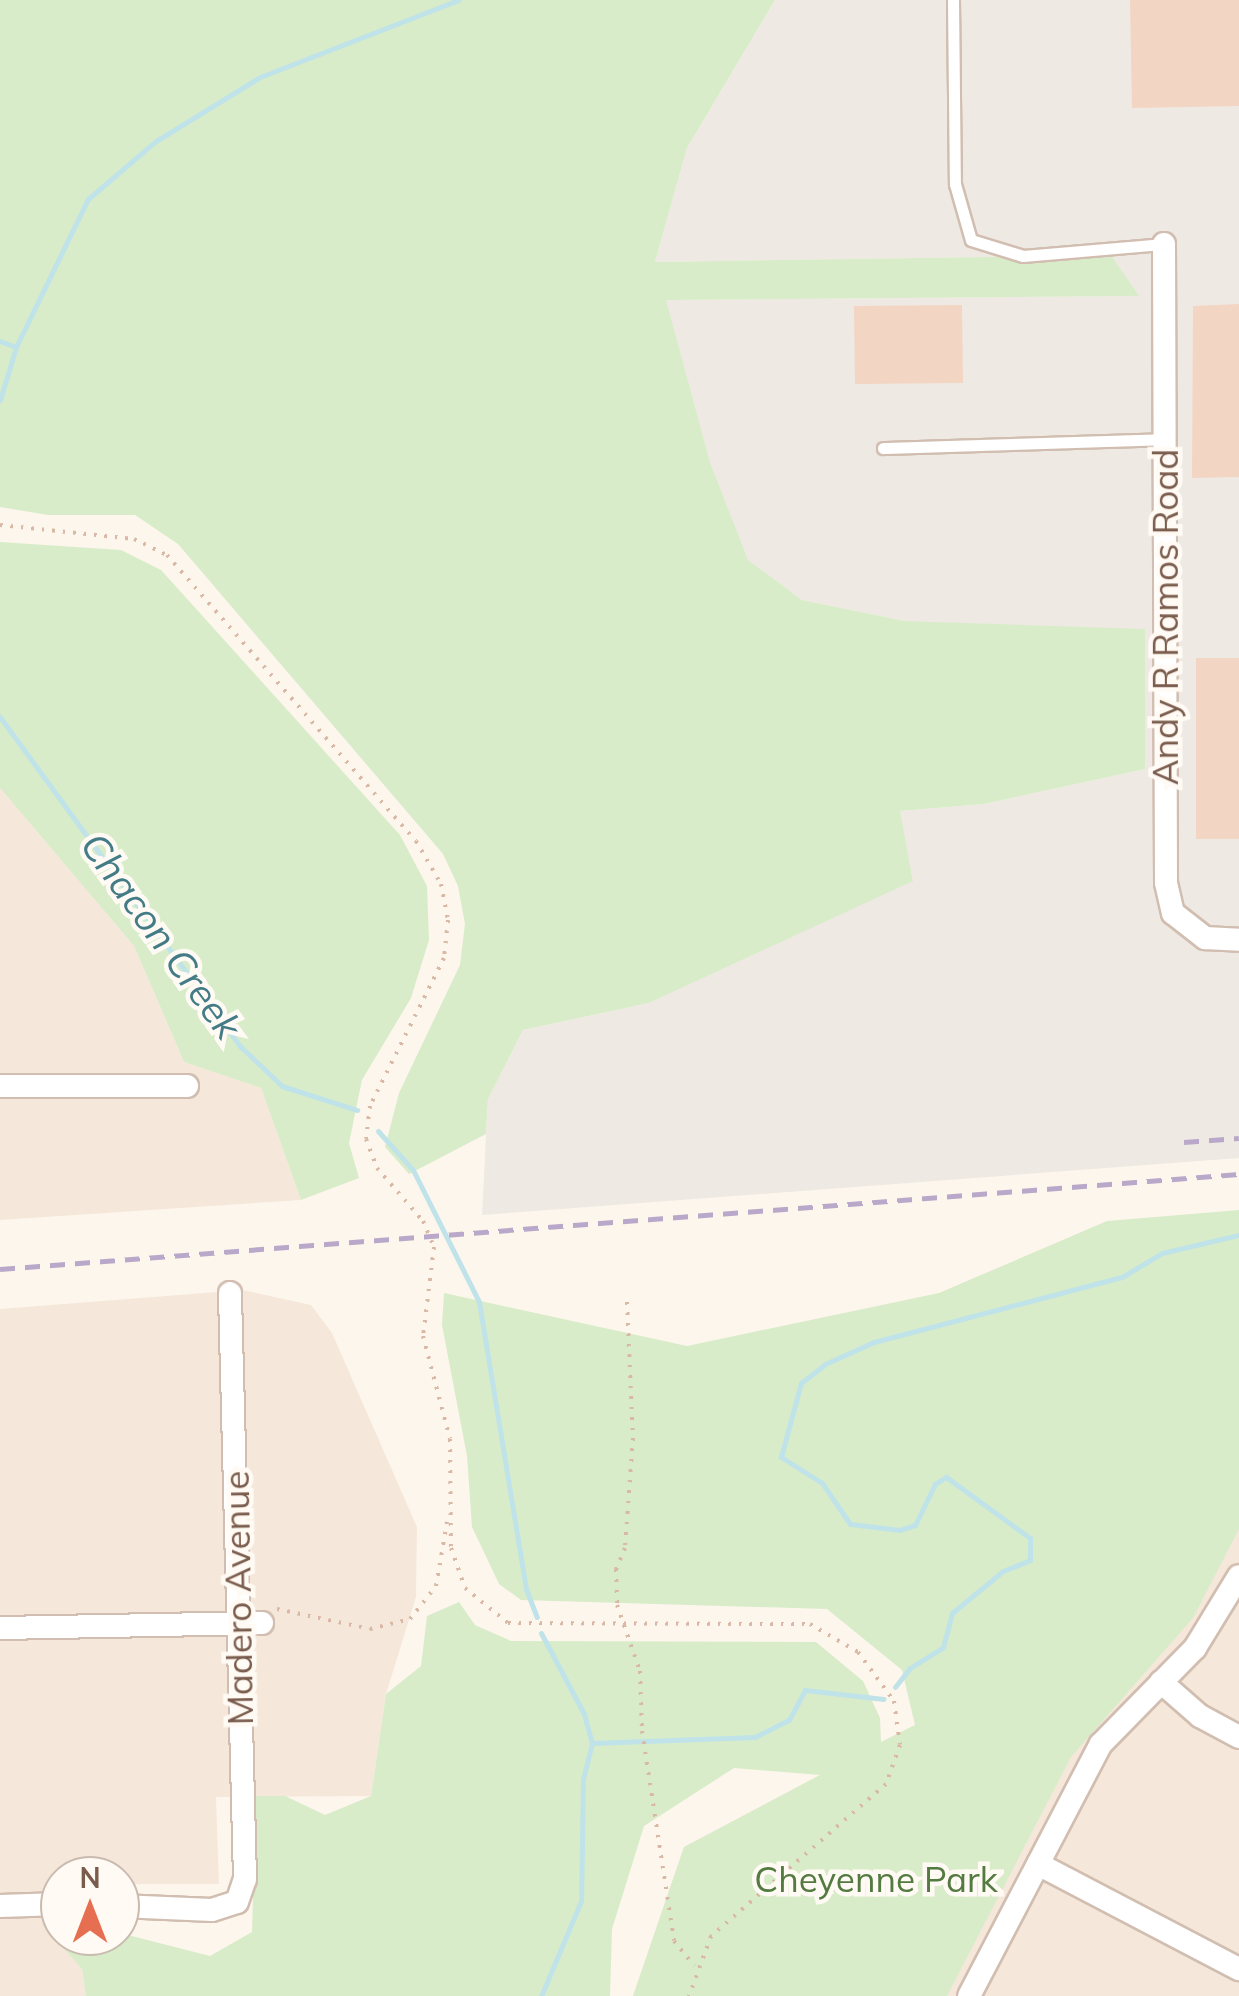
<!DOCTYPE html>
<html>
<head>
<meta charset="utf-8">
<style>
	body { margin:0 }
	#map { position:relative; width:1239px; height:1996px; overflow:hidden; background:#fdf6ec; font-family:Mulish,sans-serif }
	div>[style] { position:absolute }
	.residential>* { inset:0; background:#f5e8da }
	.industrial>* { inset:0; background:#efe9e4 }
	.green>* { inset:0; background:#d8ecc9 }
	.stream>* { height:5px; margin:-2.5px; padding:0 2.5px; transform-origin:2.5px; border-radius:2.5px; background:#bfe3e8 }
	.building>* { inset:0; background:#f3d5c3 }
	.path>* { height:4px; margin-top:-2px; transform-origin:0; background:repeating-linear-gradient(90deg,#d9b8a5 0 2.5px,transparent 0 10.5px) }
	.roads { filter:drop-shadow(2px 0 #d1beb0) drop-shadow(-2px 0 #d1beb0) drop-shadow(0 2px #d1beb0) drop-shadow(0 -2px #d1beb0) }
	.lane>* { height:11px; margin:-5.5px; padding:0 5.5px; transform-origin:5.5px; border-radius:5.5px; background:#fff }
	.street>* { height:22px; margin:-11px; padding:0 11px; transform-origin:11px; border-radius:11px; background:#fff }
	.rail>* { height:5px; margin-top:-2.5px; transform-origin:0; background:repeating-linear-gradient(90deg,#b9a8c9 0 15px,transparent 0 25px) }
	span { translate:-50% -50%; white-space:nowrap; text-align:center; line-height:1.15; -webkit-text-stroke:9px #fffaf3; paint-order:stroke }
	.street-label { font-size:35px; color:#7a5c4d }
	.park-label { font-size:35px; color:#537a41 }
	.water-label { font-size:38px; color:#437c86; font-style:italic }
	.north { position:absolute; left:40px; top:1856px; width:100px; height:100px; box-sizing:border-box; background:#fffaf3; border:2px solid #cabbb1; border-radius:50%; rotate:0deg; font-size:28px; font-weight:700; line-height:40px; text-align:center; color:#7a5c4d }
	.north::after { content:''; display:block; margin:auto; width:35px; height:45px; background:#e76f51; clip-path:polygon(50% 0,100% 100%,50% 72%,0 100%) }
</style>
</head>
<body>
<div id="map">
	<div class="residential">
		<i style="clip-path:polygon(0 788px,134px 946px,184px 1062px,261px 1088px,301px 1200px,0 1220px)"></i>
		<i style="clip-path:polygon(243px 1290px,311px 1305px,332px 1333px,417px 1527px,416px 1597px,386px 1694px,371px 1796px,216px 1797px,219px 1884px,120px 1884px,120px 1876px,60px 1876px,60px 1936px,82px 1969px,86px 1996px,0 1996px,0 1309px)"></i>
		<i style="clip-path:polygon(1239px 1438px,1239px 1996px,633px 1996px,684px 1847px,1169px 1591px)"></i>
	</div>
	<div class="industrial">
		<i style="clip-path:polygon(775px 0,1239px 0,1239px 1158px,482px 1215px,488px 1099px,523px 1030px,649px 1003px,913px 880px,899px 811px,984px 804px,1145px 769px,991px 629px,905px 621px,802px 600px,748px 561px,710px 462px,665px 300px,1138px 296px,1111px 255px,655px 262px,687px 148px)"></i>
	</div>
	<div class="green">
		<i style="clip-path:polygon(0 0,775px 0,687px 148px,655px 262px,1111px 255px,1139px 296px,666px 300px,710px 462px,748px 560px,802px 600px,905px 621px,1145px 629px,1145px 769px,984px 804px,900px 811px,913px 881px,649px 1003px,523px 1030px,488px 1099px,486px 1134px,409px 1174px,385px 1147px,399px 1093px,460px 965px,465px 924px,458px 886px,443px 854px,178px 544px,135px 515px,48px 515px,0 507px)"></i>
		<i style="clip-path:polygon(0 542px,121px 550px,161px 570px,400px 835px,427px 886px,429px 940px,411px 998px,362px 1080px,349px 1143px,359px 1178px,301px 1200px,261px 1088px,184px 1062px,134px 946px,0 788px)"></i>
		<i style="clip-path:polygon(1239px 1210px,1239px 1529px,1193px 1618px,1071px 1757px,947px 1996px,633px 1996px,684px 1847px,820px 1775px,734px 1768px,644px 1826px,612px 1929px,610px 1996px,86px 1996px,82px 1969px,42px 1924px,60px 1921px,60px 1936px,120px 1933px,210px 1956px,252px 1932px,256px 1796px,285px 1796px,325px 1815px,371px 1796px,386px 1694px,421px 1666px,427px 1616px,459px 1602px,475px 1625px,511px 1641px,816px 1642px,863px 1681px,880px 1718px,881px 1742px,915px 1725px,902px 1670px,827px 1609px,521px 1600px,499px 1584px,472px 1527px,467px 1456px,442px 1325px,444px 1293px,687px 1346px,939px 1293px,1107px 1221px)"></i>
	</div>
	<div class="stream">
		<i style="left:0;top:341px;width:17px;rotate:21deg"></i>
		<i style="left:0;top:400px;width:55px;rotate:-73.2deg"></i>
		<i style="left:16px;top:347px;width:165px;rotate:-64.1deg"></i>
		<i style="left:88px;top:199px;width:89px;rotate:-40.5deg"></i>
		<i style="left:156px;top:141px;width:122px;rotate:-31.6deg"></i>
		<i style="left:260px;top:77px;width:213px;rotate:-21.2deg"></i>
		<i style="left:0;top:717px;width:409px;rotate:53.9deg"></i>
		<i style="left:241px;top:1047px;width:57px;rotate:43.6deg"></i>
		<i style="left:282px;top:1086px;width:79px;rotate:17.7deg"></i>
		<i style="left:378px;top:1131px;width:52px;rotate:48.1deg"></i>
		<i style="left:413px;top:1170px;width:148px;rotate:63.4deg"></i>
		<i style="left:479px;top:1302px;width:291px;rotate:80.7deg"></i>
		<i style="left:526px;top:1589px;width:30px;rotate:69deg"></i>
		<i style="left:541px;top:1633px;width:92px;rotate:62deg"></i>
		<i style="left:584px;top:1714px;width:30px;rotate:75deg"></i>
		<i style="left:592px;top:1743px;width:38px;rotate:104deg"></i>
		<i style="left:583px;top:1780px;width:121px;rotate:90.9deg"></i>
		<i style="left:581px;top:1901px;width:103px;rotate:112.8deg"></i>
		<i style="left:895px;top:1687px;width:24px;rotate:-52deg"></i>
		<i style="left:910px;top:1668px;width:39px;rotate:-32deg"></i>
		<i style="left:943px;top:1647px;width:35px;rotate:-75deg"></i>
		<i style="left:952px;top:1613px;width:66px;rotate:-39.5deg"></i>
		<i style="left:1003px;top:1571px;width:29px;rotate:-22deg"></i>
		<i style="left:1030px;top:1560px;width:22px;rotate:-90deg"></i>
		<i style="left:1030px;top:1538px;width:104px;rotate:-144deg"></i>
		<i style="left:946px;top:1477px;width:13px;rotate:148deg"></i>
		<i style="left:935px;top:1484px;width:46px;rotate:116deg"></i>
		<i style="left:915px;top:1525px;width:16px;rotate:162deg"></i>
		<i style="left:900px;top:1530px;width:50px;rotate:-173.2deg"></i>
		<i style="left:850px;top:1524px;width:50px;rotate:-124.3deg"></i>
		<i style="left:822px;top:1483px;width:49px;rotate:-147.6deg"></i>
		<i style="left:781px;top:1457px;width:77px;rotate:-74.9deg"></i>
		<i style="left:801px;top:1383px;width:31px;rotate:-38deg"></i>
		<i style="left:825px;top:1364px;width:54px;rotate:-24.2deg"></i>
		<i style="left:874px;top:1342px;width:256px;rotate:-14.7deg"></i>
		<i style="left:1122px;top:1277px;width:47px;rotate:-31deg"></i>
		<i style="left:1162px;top:1253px;width:79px;rotate:-13.2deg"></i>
		<i style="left:592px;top:1743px;width:163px;rotate:-2.1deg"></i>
		<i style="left:755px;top:1737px;width:38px;rotate:-27deg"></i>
		<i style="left:789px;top:1720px;width:34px;rotate:-62deg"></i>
		<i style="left:805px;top:1690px;width:79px;rotate:6.6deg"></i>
	</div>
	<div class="building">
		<i style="clip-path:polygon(1130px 0,1239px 0,1239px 106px,1132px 108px)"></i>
		<i style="clip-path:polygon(1239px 304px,1239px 477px,1192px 478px,1193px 306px)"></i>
		<i style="clip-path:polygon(962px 305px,963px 383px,855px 384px,854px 306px)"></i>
		<i style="clip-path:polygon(1196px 658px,1239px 658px,1239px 839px,1196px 839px)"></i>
	</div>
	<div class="path">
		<i style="left:0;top:525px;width:135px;rotate:6deg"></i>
		<i style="left:134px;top:539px;width:37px;rotate:26deg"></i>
		<i style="left:167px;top:555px;width:379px;rotate:49deg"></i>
		<i style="left:416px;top:841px;width:50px;rotate:59.8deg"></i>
		<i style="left:441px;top:884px;width:37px;rotate:79deg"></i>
		<i style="left:448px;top:920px;width:38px;rotate:96deg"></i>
		<i style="left:444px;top:958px;width:165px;rotate:116.6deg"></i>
		<i style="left:370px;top:1106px;width:33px;rotate:97deg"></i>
		<i style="left:366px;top:1139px;width:31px;rotate:69deg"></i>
		<i style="left:377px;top:1168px;width:70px;rotate:49deg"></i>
		<i style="left:423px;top:1221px;width:28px;rotate:67deg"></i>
		<i style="left:434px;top:1247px;width:90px;rotate:97deg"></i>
		<i style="left:423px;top:1336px;width:106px;rotate:75.3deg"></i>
		<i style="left:450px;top:1439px;width:109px;rotate:89.5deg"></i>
		<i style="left:451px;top:1548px;width:42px;rotate:70.7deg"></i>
		<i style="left:465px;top:1588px;width:55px;rotate:39.1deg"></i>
		<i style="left:508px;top:1623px;width:302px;rotate:0.2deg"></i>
		<i style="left:810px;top:1624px;width:56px;rotate:30.3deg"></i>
		<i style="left:858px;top:1652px;width:61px;rotate:53.7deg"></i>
		<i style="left:894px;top:1701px;width:44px;rotate:82.2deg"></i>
		<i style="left:900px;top:1745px;width:41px;rotate:109.7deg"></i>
		<i style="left:886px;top:1784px;width:232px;rotate:139deg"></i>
		<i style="left:711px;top:1936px;width:64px;rotate:110.1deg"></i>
		<i style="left:627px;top:1302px;width:136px;rotate:87.5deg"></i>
		<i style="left:633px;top:1438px;width:110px;rotate:94.2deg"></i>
		<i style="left:625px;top:1548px;width:23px;rotate:113deg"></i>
		<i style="left:616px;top:1569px;width:36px;rotate:88deg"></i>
		<i style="left:617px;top:1605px;width:70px;rotate:70.8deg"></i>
		<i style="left:640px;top:1671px;width:60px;rotate:88.1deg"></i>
		<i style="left:642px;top:1731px;width:212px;rotate:81.3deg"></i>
		<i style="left:674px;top:1941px;width:32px;rotate:51deg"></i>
		<i style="left:277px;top:1609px;width:95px;rotate:12.1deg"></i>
		<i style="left:370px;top:1629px;width:41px;rotate:-14deg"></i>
		<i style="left:410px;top:1619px;width:42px;rotate:-51.8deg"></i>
		<i style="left:436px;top:1586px;width:65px;rotate:-80.2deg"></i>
	</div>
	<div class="roads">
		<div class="lane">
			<i style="left:953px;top:0;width:184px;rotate:89.4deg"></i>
			<i style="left:955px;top:184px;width:58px;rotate:74.1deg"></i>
			<i style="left:971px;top:240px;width:54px;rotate:17.1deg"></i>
			<i style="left:1023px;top:256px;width:142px;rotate:-4.9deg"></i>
			<i style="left:883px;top:448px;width:281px;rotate:-1.8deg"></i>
		</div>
		<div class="street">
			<i style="left:1164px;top:244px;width:639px;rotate:89.82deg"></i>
			<i style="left:1166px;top:883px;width:31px;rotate:77deg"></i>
			<i style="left:1173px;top:913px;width:41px;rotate:38deg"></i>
			<i style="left:1205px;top:938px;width:34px;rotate:3deg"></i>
			<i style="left:0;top:1086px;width:187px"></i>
			<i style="left:0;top:1628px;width:262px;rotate:-1.1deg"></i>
			<i style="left:1161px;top:1682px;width:52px;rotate:41.1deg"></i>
			<i style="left:1200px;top:1716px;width:44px;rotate:28.3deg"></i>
			<i style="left:1038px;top:1864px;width:227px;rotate:27.6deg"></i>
			<i style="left:0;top:1906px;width:60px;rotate:-1.9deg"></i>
			<i style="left:120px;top:1906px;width:92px;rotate:2.5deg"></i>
			<i style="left:212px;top:1910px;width:26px;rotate:-18deg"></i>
			<i style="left:237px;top:1902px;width:24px;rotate:-71deg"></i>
			<i style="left:245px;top:1879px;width:586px;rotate:-91.47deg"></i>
			<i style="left:969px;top:1996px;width:284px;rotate:-62.4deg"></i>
			<i style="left:1101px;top:1744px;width:134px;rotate:-45.6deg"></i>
			<i style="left:1195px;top:1648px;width:84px;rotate:-58.6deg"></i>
		</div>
	</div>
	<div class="rail">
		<i style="left:1184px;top:1142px;width:55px;rotate:-4.2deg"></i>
		<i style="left:0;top:1269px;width:1243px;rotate:-4.38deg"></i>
	</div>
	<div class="street-label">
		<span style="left:1165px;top:617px;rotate:-90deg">Andy R Ramos Road</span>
		<span style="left:238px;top:1598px;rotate:-91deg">Madero Avenue</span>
	</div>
	<div class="park-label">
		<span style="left:876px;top:1879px">Cheyenne Park</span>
	</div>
	<div class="water-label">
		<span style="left:161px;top:936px;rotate:54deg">Chacon Creek</span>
	</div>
	<div class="north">N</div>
</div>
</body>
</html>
